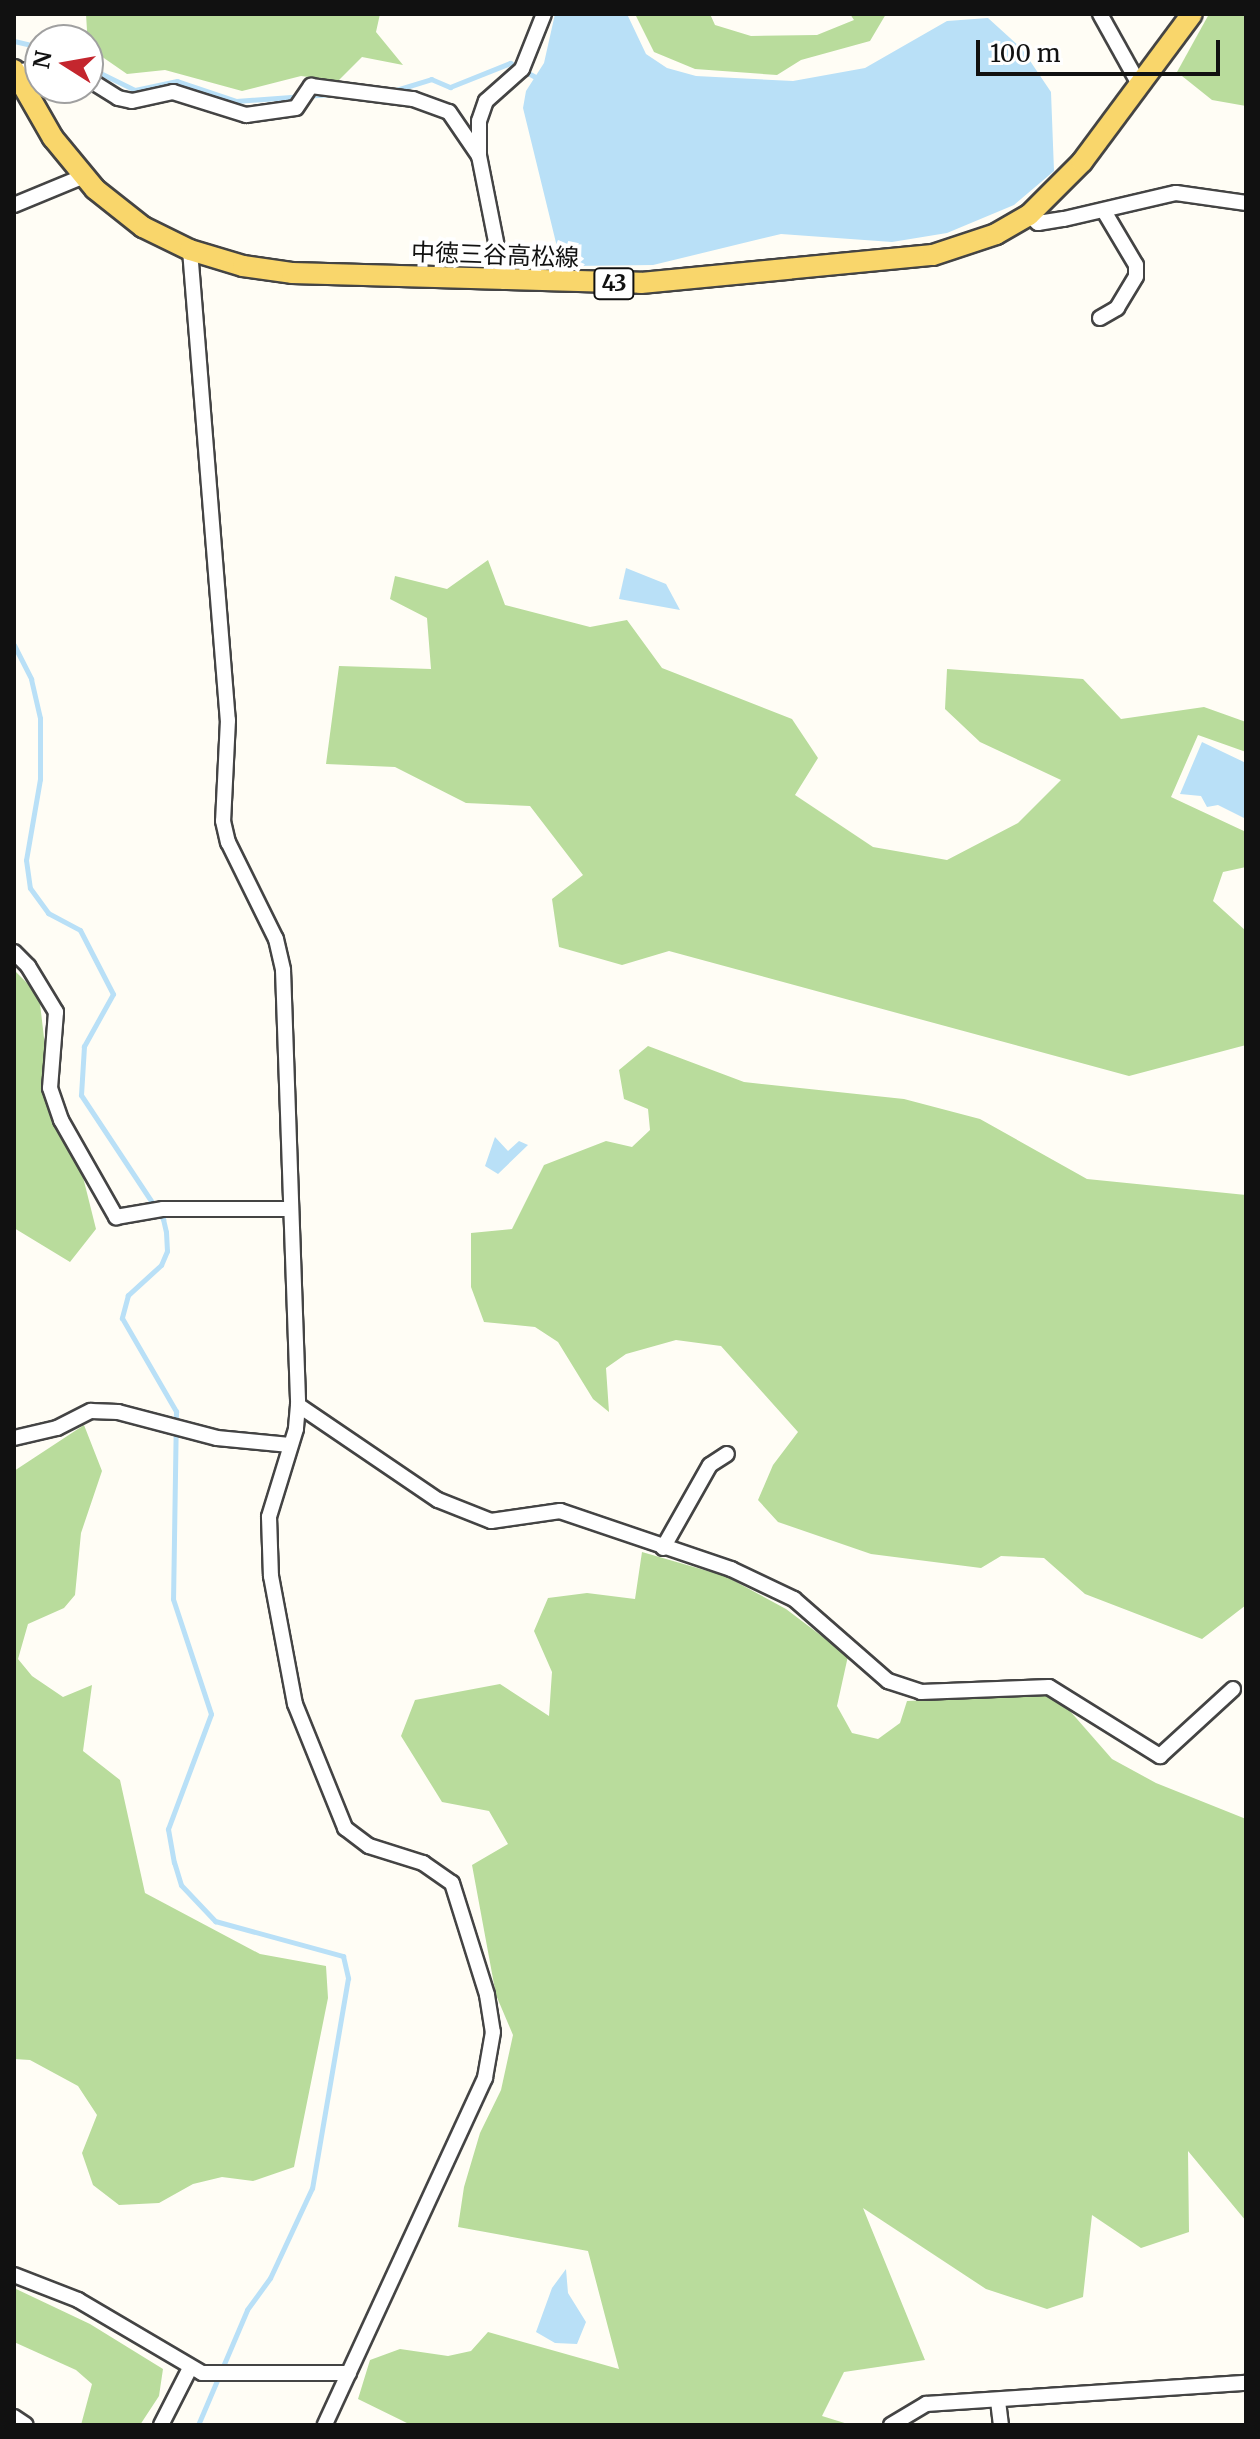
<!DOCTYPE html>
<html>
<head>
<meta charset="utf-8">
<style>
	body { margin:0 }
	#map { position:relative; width:1260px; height:2439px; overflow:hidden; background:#fffdf5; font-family:Merriweather,"Noto Sans JP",serif }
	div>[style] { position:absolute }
	.forest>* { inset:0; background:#b9dc9c }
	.water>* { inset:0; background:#b9e0f7 }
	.stream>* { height:5px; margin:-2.5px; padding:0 2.5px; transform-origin:2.5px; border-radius:2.5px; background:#b9e0f7 }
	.roads { filter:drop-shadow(2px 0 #444) drop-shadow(-2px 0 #444) drop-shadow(0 2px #444) drop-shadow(0 -2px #444) }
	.street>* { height:14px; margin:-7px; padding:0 7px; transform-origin:7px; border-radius:7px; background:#fff }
	.primary>* { height:20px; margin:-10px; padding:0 10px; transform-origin:10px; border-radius:10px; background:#f9d66b }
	span { translate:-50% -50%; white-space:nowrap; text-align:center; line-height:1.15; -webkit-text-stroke:8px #fff; paint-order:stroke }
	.shield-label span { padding:2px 6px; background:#fff; border:2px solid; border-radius:6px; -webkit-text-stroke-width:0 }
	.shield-label { font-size:22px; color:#111; font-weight:700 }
	.street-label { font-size:24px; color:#111 }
	.frame { position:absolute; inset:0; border:16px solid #111; pointer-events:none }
	.north { position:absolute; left:24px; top:24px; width:80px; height:80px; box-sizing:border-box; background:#fff; border:2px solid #a0a0a0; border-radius:50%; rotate:281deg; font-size:22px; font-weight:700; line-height:32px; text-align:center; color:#111 }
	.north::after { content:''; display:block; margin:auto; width:28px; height:36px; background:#c4262e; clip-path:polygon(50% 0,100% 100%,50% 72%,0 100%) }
	.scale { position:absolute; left:976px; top:40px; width:244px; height:36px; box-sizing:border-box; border:4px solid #111; border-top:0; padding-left:10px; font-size:24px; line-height:28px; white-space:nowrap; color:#111; -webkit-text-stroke:6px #fff; paint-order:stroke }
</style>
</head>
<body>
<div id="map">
	<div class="forest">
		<i style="clip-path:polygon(86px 14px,380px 14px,376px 32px,403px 65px,362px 57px,338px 81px,301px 76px,242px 91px,165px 70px,127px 74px,88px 47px)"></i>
		<i style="clip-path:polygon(635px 14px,710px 14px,715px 25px,751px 36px,817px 35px,854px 20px,850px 14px,886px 14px,870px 41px,801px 60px,777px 75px,695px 69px,654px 52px)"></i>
		<i style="clip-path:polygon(1209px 14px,1246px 14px,1246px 106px,1212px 100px,1177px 72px)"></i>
		<i style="clip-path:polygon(488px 560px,505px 605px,590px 627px,627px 620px,662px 668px,792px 719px,818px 758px,795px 795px,873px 847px,947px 860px,1018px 823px,1061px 780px,980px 742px,945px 709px,947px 669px,1083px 679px,1121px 719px,1204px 707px,1246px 722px,1246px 752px,1198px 735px,1171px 797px,1246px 832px,1246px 867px,1223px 872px,1213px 901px,1246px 931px,1246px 1045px,1129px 1076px,669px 951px,622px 965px,559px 947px,552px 899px,583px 875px,530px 806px,466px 803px,395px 767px,326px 764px,339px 666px,431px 669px,427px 618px,390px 599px,395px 576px,447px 589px)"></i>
		<i style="clip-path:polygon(14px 970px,39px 995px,48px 1072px,77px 1153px,96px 1229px,70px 1262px,14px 1228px)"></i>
		<i style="clip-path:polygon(648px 1046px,744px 1082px,904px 1099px,980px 1119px,1087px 1179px,1246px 1195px,1246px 1605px,1202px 1639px,1085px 1594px,1044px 1558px,1001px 1556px,981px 1568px,871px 1554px,778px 1522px,758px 1500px,773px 1465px,798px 1432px,721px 1346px,676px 1340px,626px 1354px,606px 1368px,609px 1412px,593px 1399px,558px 1342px,535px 1327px,484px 1322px,471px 1287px,471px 1233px,512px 1229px,544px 1165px,606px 1141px,632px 1147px,650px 1130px,648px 1109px,624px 1099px,619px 1070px)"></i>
		<i style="clip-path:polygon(84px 1425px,102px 1471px,81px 1533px,75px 1595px,64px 1608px,28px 1624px,18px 1659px,32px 1676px,63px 1697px,92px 1685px,83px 1751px,120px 1780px,145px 1893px,260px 1954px,326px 1966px,328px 1998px,294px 2167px,253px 2181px,222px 2177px,193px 2184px,159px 2203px,119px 2205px,93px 2185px,82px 2153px,97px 2115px,78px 2086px,30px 2060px,14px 2059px,14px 1471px)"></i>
		<i style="clip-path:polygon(642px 1552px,725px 1576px,786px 1609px,848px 1656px,837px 1706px,852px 1733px,878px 1739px,900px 1723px,907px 1701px,1056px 1695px,1112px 1759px,1156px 1783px,1246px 1819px,1246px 2221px,1188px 2151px,1189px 2232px,1141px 2248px,1092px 2215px,1083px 2297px,1047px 2309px,986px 2289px,863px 2208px,925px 2360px,844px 2372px,822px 2416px,851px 2425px,411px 2425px,358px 2399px,370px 2360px,400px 2349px,448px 2356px,471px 2351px,488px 2332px,619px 2369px,588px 2251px,458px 2227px,464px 2187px,480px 2133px,501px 2090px,513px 2035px,496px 1995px,472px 1865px,508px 1844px,489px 1811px,442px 1802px,401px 1736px,415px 1700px,500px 1684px,549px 1716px,552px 1672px,534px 1631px,548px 1598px,587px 1593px,635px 1599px)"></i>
		<i style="clip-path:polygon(14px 2288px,90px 2324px,163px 2369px,159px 2396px,140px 2425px,81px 2425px,92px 2384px,76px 2370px,14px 2342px)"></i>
	</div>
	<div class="water">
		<i style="clip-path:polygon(555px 14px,627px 14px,646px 54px,667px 68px,696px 76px,793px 81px,865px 68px,947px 21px,988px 18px,1022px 49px,1051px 92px,1054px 171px,1014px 205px,947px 233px,892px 242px,781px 234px,653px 265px,573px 266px,559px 255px,523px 108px,526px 91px,544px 63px)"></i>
		<i style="clip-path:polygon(626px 568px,666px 584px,680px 610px,619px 599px)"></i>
		<i style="clip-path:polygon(1202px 742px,1246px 763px,1246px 819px,1218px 805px,1207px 807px,1201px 796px,1180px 794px)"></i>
		<i style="clip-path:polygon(495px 1137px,508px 1151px,519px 1141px,528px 1145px,498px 1174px,485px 1166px)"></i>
		<i style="clip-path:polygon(566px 2269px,568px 2293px,586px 2322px,577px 2344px,555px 2343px,536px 2332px,552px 2288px)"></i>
	</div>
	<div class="stream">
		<i style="left:14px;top:41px;width:27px;rotate:13deg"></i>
		<i style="left:88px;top:67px;width:52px;rotate:26.1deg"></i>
		<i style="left:135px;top:90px;width:43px;rotate:-12.1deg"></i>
		<i style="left:177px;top:81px;width:62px;rotate:18.7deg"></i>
		<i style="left:236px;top:101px;width:96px;rotate:-4.2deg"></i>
		<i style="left:396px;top:90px;width:37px;rotate:-17deg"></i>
		<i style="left:431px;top:79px;width:21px;rotate:23deg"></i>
		<i style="left:450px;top:87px;width:65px;rotate:-21.8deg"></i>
		<i style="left:510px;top:63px;width:29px;rotate:29deg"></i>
		<i style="left:14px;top:645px;width:38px;rotate:63deg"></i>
		<i style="left:31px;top:679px;width:40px;rotate:77deg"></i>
		<i style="left:40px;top:718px;width:61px;rotate:90deg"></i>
		<i style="left:40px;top:779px;width:82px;rotate:99.8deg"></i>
		<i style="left:26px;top:860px;width:28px;rotate:82deg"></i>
		<i style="left:30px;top:888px;width:31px;rotate:54deg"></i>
		<i style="left:48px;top:913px;width:36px;rotate:28deg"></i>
		<i style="left:80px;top:930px;width:72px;rotate:62.7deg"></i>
		<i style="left:113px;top:994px;width:60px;rotate:119.1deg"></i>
		<i style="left:84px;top:1046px;width:49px;rotate:93.5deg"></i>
		<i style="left:81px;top:1095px;width:149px;rotate:56.5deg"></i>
		<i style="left:163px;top:1219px;width:13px;rotate:77deg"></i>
		<i style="left:166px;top:1232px;width:19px;rotate:87deg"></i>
		<i style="left:167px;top:1251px;width:15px;rotate:113deg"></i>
		<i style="left:161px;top:1265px;width:45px;rotate:137.7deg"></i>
		<i style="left:128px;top:1295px;width:24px;rotate:105deg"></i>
		<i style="left:122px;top:1318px;width:108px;rotate:59.9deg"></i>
		<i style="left:176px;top:1411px;width:188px;rotate:90.9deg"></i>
		<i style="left:173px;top:1599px;width:121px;rotate:71.7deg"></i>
		<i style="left:211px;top:1714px;width:123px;rotate:110.5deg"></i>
		<i style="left:168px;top:1829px;width:34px;rotate:80deg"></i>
		<i style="left:174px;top:1862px;width:24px;rotate:73deg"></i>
		<i style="left:181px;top:1885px;width:50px;rotate:46.6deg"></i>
		<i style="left:215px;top:1921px;width:133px;rotate:15.3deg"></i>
		<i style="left:343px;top:1956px;width:23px;rotate:77deg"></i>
		<i style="left:348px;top:1978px;width:213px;rotate:99.7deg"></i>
		<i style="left:312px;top:2188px;width:99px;rotate:115deg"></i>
		<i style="left:270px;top:2278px;width:39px;rotate:126deg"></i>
		<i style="left:247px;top:2310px;width:125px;rotate:113.1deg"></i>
	</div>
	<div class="roads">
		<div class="street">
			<i style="left:1100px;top:14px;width:80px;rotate:60.9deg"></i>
			<i style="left:15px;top:72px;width:25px;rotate:-9deg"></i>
			<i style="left:88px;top:79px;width:36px;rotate:32deg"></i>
			<i style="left:118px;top:98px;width:14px;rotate:12deg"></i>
			<i style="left:132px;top:101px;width:42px;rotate:-12.4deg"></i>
			<i style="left:173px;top:92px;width:77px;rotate:17.5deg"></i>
			<i style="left:246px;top:115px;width:50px;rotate:-8deg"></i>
			<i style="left:296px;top:108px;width:27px;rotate:-56deg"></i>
			<i style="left:311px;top:86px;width:103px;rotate:7.3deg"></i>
			<i style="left:413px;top:99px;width:38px;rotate:20deg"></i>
			<i style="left:449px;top:112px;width:53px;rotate:55.7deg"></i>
			<i style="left:14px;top:205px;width:76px;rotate:-22.5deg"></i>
			<i style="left:1029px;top:215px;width:12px;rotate:42deg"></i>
			<i style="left:1038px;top:223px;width:26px;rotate:-9deg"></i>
			<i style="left:1064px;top:219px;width:115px;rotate:-13.1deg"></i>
			<i style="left:1176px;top:193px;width:71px;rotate:8.1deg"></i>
			<i style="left:190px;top:250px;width:472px;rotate:85.4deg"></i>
			<i style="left:228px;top:720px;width:101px;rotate:92.8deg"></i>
			<i style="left:223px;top:821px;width:22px;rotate:77deg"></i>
			<i style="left:228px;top:842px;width:108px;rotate:63.7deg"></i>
			<i style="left:276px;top:939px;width:32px;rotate:77deg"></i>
			<i style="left:283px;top:970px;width:435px;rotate:88deg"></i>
			<i style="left:298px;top:1405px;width:24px;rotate:95deg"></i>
			<i style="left:296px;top:1429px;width:92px;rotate:107.1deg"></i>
			<i style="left:269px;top:1517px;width:59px;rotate:88.1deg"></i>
			<i style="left:271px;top:1576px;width:130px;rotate:79.4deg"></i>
			<i style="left:295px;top:1704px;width:134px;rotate:68deg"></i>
			<i style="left:345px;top:1828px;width:30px;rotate:37deg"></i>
			<i style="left:369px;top:1846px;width:57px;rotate:17.5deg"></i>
			<i style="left:423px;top:1863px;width:35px;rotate:35deg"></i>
			<i style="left:452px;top:1883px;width:117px;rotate:72.6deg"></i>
			<i style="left:487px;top:1995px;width:37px;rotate:81deg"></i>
			<i style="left:493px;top:2032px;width:47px;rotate:99.9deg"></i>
			<i style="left:485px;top:2078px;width:382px;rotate:114.8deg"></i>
			<i style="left:504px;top:282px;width:128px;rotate:-101.2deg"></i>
			<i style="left:479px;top:156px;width:35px;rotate:-90deg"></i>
			<i style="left:479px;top:121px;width:21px;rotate:-71deg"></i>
			<i style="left:486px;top:101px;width:48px;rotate:-41.6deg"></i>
			<i style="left:522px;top:69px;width:59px;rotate:-68.2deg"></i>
			<i style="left:1100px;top:318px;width:20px;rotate:-30deg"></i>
			<i style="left:1117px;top:308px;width:37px;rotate:-59deg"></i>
			<i style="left:1136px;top:276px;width:11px;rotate:-90deg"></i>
			<i style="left:1136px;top:265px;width:63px;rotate:-120.7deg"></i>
			<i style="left:14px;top:952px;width:20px;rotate:45deg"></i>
			<i style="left:28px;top:966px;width:54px;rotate:58.7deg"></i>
			<i style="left:56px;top:1012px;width:76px;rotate:94.5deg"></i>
			<i style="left:50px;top:1088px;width:34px;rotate:71deg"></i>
			<i style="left:61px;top:1120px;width:112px;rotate:60.4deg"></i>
			<i style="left:116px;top:1217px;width:48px;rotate:-9.7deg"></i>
			<i style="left:163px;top:1209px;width:128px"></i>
			<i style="left:298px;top:1405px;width:169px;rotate:34.2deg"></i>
			<i style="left:438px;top:1500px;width:57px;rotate:21.6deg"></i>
			<i style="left:491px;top:1521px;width:70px;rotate:-8.2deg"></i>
			<i style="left:560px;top:1511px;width:181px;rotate:18.7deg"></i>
			<i style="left:731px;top:1569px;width:70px;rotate:25.5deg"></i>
			<i style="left:794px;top:1599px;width:125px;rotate:41.1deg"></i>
			<i style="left:888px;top:1681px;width:35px;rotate:18deg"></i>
			<i style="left:921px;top:1692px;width:128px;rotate:-2.2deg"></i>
			<i style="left:1049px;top:1687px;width:131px;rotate:31.9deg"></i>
			<i style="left:1160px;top:1756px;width:99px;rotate:-42.5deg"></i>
			<i style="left:14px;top:1438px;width:44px;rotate:-13.1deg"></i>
			<i style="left:57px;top:1428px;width:38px;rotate:-27deg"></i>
			<i style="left:91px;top:1411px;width:27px;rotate:2deg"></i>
			<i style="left:118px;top:1412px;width:102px;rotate:14.7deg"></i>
			<i style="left:217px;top:1438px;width:73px;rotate:5.5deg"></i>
			<i style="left:663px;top:1548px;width:95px;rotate:-60.5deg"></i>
			<i style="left:710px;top:1465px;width:20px;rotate:-33deg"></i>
			<i style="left:14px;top:2275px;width:69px;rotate:21.3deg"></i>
			<i style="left:78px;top:2300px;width:144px;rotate:30.5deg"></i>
			<i style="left:202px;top:2373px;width:147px"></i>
			<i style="left:998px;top:2401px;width:24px;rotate:83deg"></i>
			<i style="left:14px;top:2417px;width:14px;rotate:34deg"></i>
			<i style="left:161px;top:2425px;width:64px;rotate:-63deg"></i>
			<i style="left:891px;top:2425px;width:41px;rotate:-31deg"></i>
			<i style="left:926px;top:2404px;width:321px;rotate:-3.8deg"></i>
		</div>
		<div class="primary">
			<i style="left:14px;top:70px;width:78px;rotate:60.2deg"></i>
			<i style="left:53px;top:138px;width:66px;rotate:50.5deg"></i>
			<i style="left:95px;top:189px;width:61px;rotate:38.4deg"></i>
			<i style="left:143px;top:227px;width:52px;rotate:26.1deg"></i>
			<i style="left:190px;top:250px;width:55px;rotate:16.8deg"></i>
			<i style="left:243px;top:266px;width:49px;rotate:8.1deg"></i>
			<i style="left:292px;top:273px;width:349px;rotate:1.6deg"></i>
			<i style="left:641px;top:283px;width:293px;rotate:-5.5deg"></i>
			<i style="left:933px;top:255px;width:66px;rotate:-18.4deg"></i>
			<i style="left:996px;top:234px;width:38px;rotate:-30deg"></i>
			<i style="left:1029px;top:215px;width:75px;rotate:-45deg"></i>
			<i style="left:1082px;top:162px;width:184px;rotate:-53.4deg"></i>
		</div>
	</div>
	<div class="shield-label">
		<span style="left:614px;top:284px">43</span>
	</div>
	<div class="street-label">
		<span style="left:495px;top:255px;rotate:2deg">中徳三谷高松線</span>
	</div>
	<div class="frame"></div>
	<div class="north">N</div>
	<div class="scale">100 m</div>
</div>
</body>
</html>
